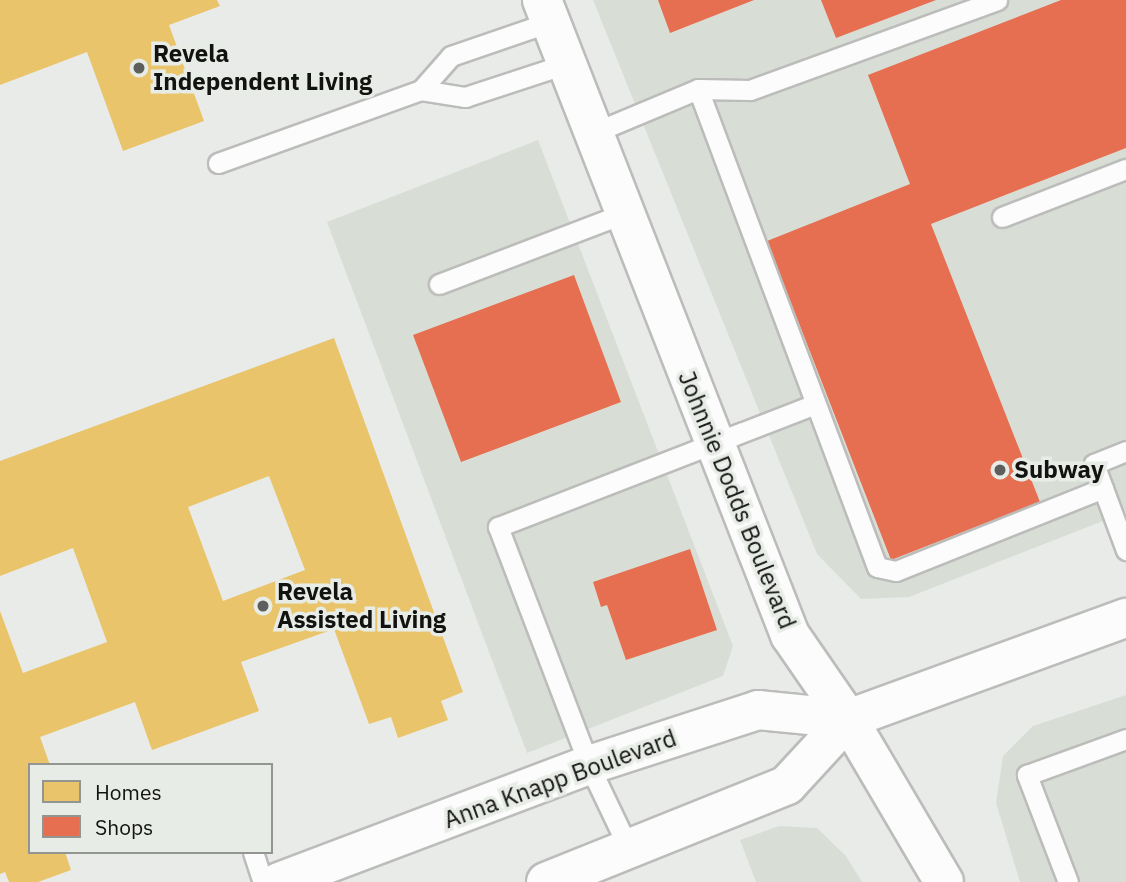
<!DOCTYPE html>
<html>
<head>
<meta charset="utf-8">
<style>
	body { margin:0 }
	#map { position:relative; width:1126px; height:882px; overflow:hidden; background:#e9ebe8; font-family:"IBM Plex Sans",sans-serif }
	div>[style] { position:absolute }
	.built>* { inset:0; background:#d8ded6 }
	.homes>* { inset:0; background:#e9c46a }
	.shops>* { inset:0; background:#e76f51 }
	.roads { filter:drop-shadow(2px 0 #bcbdbb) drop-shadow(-2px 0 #bcbdbb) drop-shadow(0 2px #bcbdbb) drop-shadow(0 -2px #bcbdbb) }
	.service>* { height:19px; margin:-9.5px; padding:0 9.5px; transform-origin:9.5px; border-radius:9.5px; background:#fcfcfc }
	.minor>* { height:38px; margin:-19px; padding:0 19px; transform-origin:19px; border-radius:19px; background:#fcfcfc }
	.tertiary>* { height:38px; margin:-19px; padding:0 19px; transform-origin:19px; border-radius:19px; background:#fcfcfc }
	.dots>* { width:19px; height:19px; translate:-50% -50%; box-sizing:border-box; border:4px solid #e8ece7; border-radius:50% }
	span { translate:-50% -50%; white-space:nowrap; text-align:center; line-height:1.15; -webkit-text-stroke:7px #e8ece7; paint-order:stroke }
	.poi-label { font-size:24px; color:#121311; font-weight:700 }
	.left { translate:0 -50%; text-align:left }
	.street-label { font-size:24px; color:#121311 }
	.legend { position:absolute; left:28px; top:763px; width:245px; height:91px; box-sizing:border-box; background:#e8ece7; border:2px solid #929591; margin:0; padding:9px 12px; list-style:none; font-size:21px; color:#121311 }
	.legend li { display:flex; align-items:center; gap:14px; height:35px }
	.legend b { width:35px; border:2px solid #929591 }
</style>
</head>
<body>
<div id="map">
	<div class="built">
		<i style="clip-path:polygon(593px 0,1126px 0,1126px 512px,909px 597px,861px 599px,817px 554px)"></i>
		<i style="clip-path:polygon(538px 140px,733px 646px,723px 676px,527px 753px,327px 222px)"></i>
		<i style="clip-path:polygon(1126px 695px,1126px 882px,1020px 882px,996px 803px,1003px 756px,1033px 726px)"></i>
		<i style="clip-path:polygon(779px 826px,817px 828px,846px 856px,862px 882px,756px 882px,740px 840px)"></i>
	</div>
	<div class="homes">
		<i style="clip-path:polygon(0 0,217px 0,220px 6px,169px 25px,204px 121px,123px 151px,87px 52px,0 85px)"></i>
		<i style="clip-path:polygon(evenodd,334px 338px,463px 692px,441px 701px,448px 720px,398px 738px,391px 717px,369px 724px,334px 629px,241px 662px,259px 711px,152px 750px,135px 702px,40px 737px,50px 765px,30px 765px,30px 852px,65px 852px,71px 870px,38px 882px,9px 882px,5px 872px,0 874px,0 611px,23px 673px,107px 642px,73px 548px,0 576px,0 461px,334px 338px,269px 476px,305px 570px,223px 601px,188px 507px,269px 476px)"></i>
	</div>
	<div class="shops">
		<i style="clip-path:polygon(658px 0,754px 0,670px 33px)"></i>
		<i style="clip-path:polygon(821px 0,936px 0,836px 38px)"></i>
		<i style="clip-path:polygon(1061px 0,1126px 0,1126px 148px,931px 224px,1040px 502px,891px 560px,767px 241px,910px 184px,868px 75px)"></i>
		<i style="clip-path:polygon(574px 275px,621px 402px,461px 462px,413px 335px)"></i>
		<i style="clip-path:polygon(690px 549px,717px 630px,626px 660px,607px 605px,601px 607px,593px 582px)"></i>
	</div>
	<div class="roads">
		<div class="service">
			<i style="left:698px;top:89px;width:510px;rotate:69.47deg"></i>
			<i style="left:877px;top:567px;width:19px;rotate:12deg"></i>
			<i style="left:896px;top:571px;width:223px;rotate:-21.8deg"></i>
			<i style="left:421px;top:90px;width:45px;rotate:9deg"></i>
			<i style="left:465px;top:97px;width:106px;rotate:-18.1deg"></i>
			<i style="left:593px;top:133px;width:114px;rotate:-22.7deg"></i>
			<i style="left:698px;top:89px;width:52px;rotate:1.1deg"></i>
			<i style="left:750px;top:90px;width:263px;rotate:-20deg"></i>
			<i style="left:218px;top:163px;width:216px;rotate:-19.8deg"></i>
			<i style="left:421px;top:90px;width:45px;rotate:-48.6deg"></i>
			<i style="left:451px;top:56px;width:105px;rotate:-19deg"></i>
			<i style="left:1002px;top:217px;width:133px;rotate:-21.2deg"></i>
			<i style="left:439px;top:284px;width:199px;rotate:-20.9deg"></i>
			<i style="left:1126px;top:451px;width:35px;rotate:158deg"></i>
			<i style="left:1094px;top:464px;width:92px;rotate:69.6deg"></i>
			<i style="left:629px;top:849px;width:93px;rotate:-115.5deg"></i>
			<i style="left:589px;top:765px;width:255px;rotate:-110.9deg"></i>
			<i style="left:498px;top:527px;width:340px;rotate:-21.2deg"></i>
			<i style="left:253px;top:852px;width:32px;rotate:72deg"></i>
			<i style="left:1068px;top:882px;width:115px;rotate:-111deg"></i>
			<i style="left:1027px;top:775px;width:105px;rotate:-20deg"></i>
		</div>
		<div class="minor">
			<i style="left:279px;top:882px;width:331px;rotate:-20.7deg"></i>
			<i style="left:589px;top:765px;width:178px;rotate:-18deg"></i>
			<i style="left:758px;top:710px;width:90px;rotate:5.7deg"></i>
			<i style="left:546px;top:882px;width:260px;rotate:-21.9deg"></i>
			<i style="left:787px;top:785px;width:90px;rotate:-47.3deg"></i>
		</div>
		<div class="tertiary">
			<i style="left:542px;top:0;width:682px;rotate:68.67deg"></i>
			<i style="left:790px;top:635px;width:102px;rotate:55.4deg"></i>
			<i style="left:848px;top:719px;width:189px;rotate:59.5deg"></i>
			<i style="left:848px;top:719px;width:296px;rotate:-20deg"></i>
		</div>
	</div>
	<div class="dots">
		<i style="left:139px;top:68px;background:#5d5f5c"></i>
		<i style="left:1000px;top:470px;background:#5d5f5c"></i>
		<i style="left:263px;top:606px;background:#5d5f5c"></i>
	</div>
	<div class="poi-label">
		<span class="left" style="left:153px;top:68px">Revela<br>Independent Living</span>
		<span class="left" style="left:1014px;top:470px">Subway</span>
		<span class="left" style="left:277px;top:606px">Revela<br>Assisted Living</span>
	</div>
	<div class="street-label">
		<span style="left:737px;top:500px;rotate:68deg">Johnnie Dodds Boulevard</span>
		<span style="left:560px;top:779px;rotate:-20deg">Anna Knapp Boulevard</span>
	</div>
	<ul class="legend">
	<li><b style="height:19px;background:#e9c46a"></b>Homes</li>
	<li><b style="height:19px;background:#e76f51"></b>Shops</li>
	</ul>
</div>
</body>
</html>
